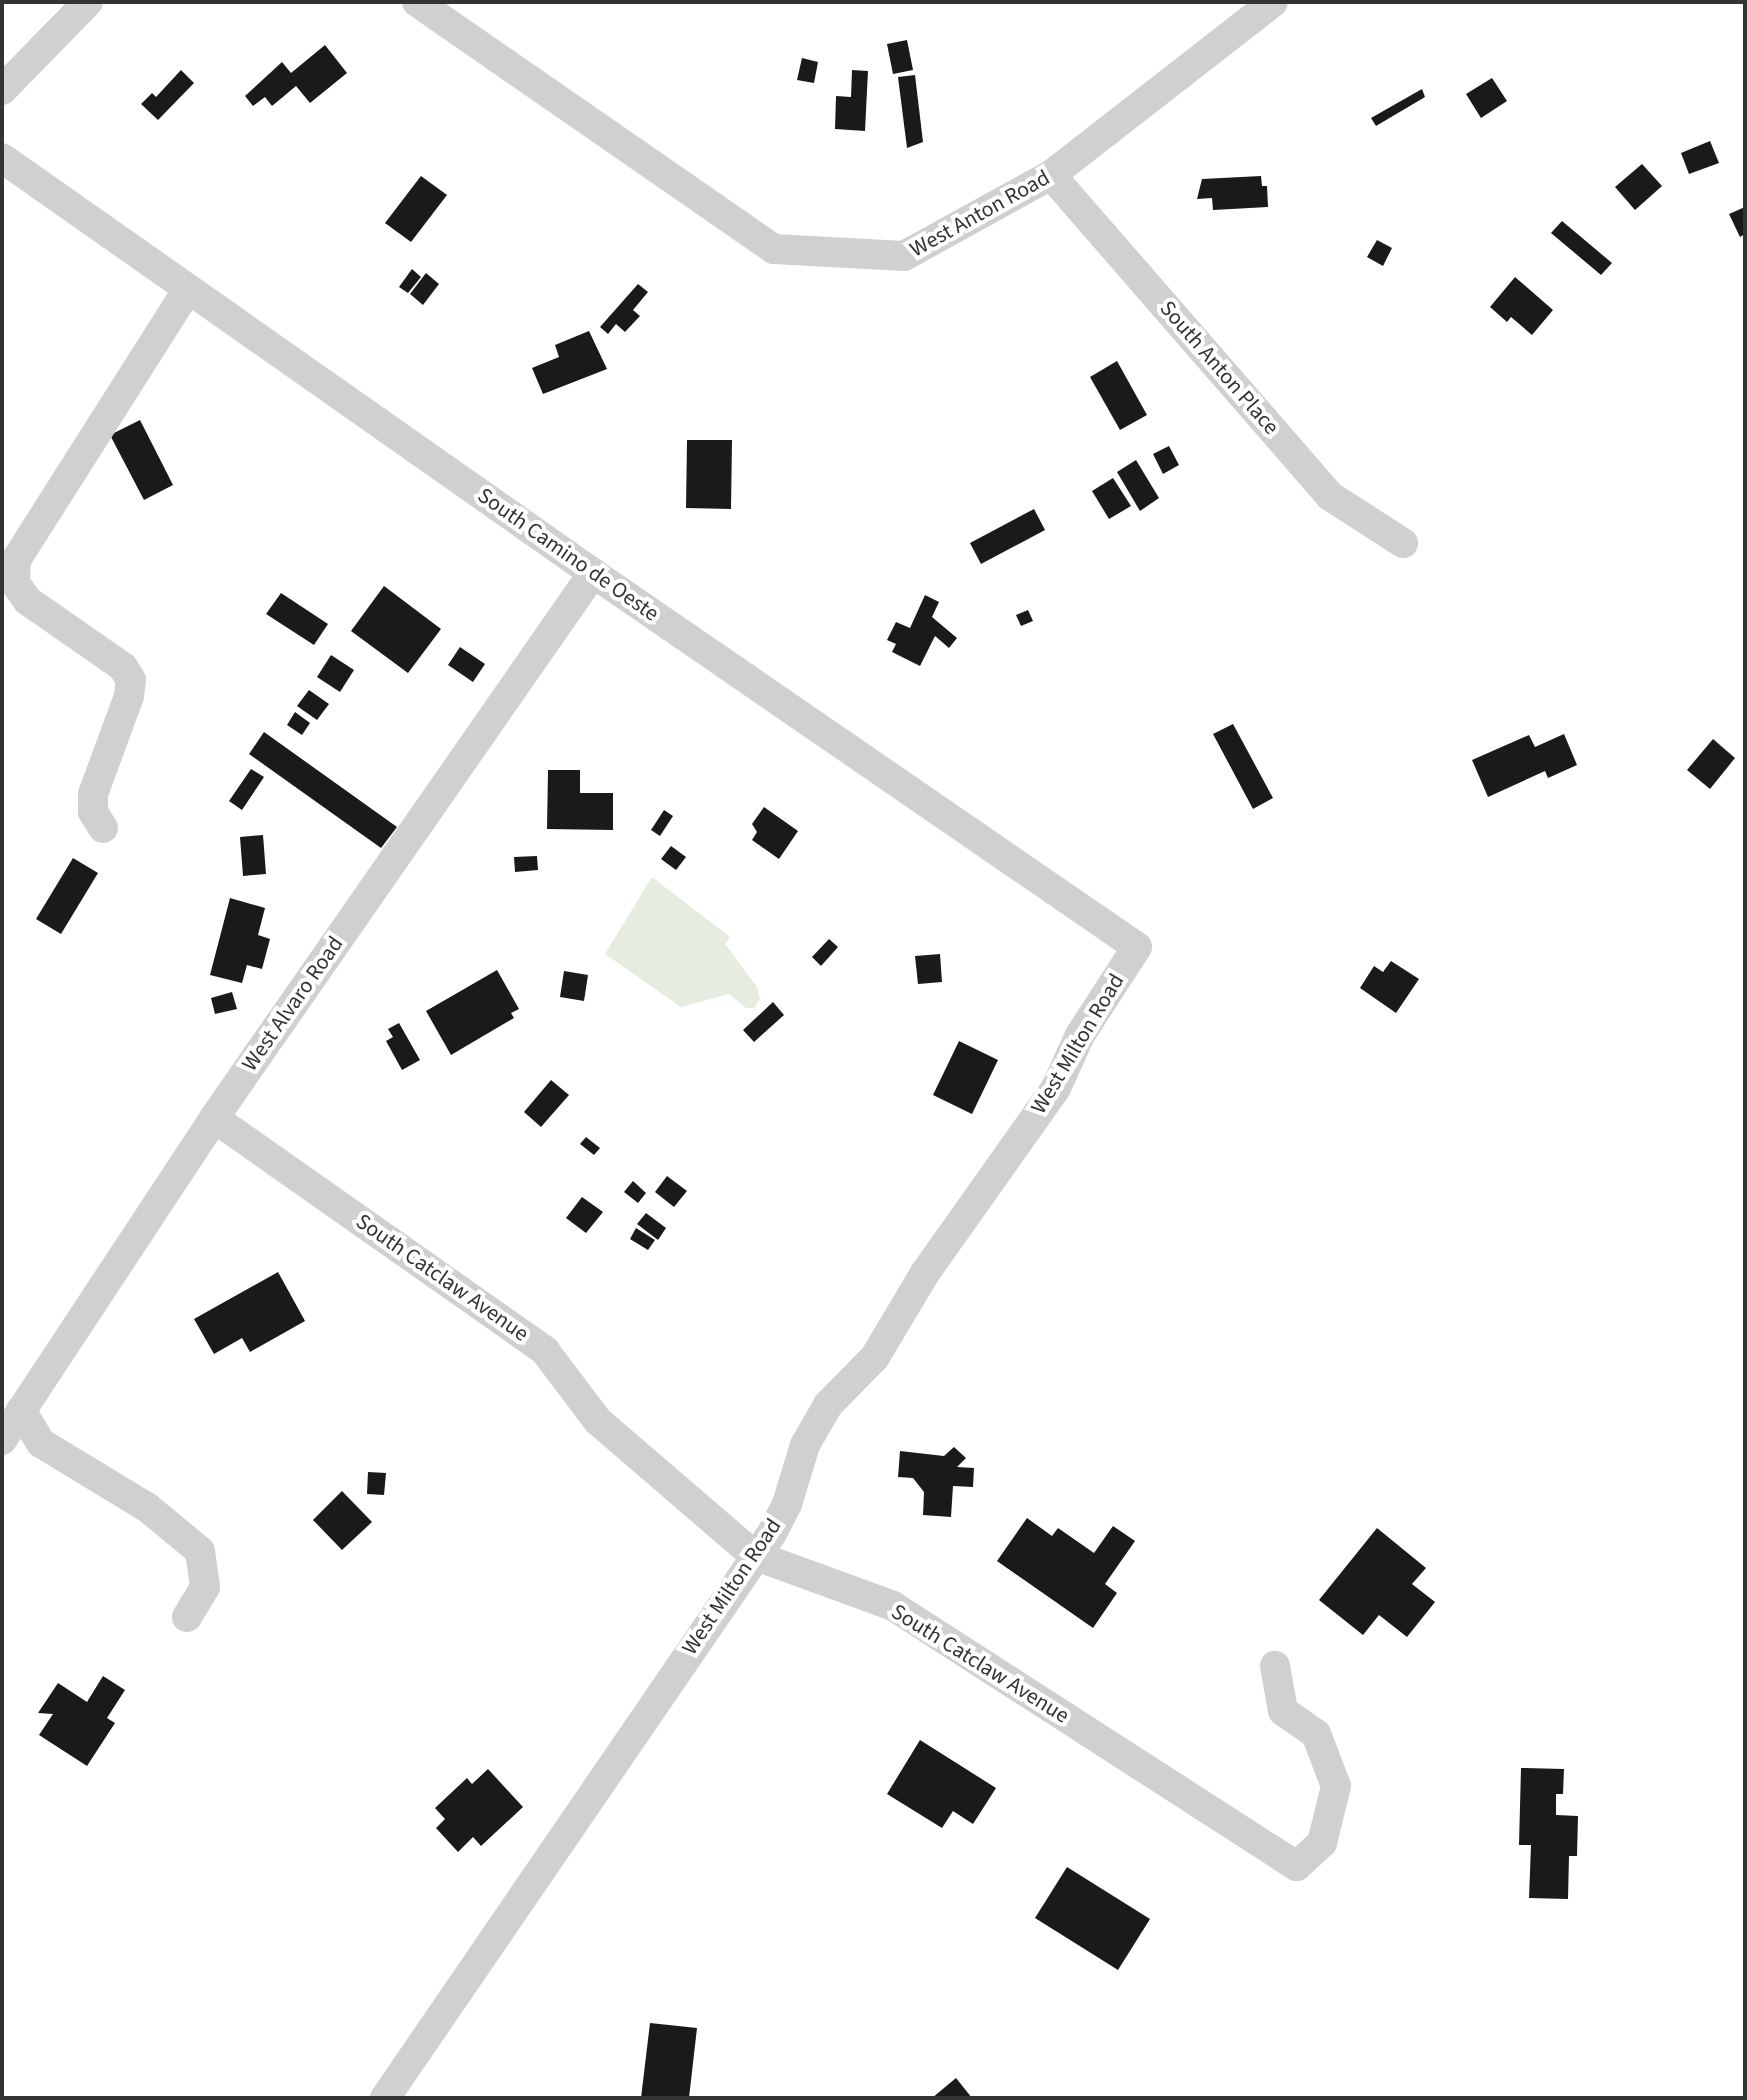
<!DOCTYPE html>
<html>
<head>
<meta charset="utf-8">
<style>
	body { margin:0 }
	#map { position:relative; width:1747px; height:2100px; overflow:hidden; background:#fff; font-family:"Source Sans 3",sans-serif }
	div>[style] { position:absolute }
	.green>* { inset:0; background:#e6ecdf }
	.building>* { inset:0; background:#1a1a1a }
	.minor>* { height:30px; margin:-15px; padding:0 15px; transform-origin:15px; border-radius:15px; background:#d0d0d0 }
	span { translate:-50% -50%; white-space:nowrap; text-align:center; line-height:1.15; -webkit-text-stroke:8px #fff; paint-order:stroke }
	.street-label { font-size:22px; color:#333 }
	.frame { position:absolute; inset:0; border:4px solid #333; pointer-events:none }
</style>
</head>
<body>
<div id="map">
	<div class="green">
		<i style="clip-path:polygon(652px 877px,730px 937px,725px 944px,757px 987px,760px 999px,754px 1008px,746px 1008px,729px 994px,681px 1007px,605px 954px)"></i>
	</div>
	<div class="building">
		<i style="clip-path:polygon(907px 40px,913px 70px,893px 74px,887px 44px)"></i>
		<i style="clip-path:polygon(325px 45px,347px 73px,310px 103px,296px 86px,272px 106px,265px 97px,253px 106px,245px 96px,282px 62px,291px 73px)"></i>
		<i style="clip-path:polygon(802px 58px,818px 62px,814px 83px,797px 80px)"></i>
		<i style="clip-path:polygon(181px 70px,194px 83px,158px 120px,141px 104px,152px 93px,156px 97px)"></i>
		<i style="clip-path:polygon(852px 70px,868px 71px,865px 131px,835px 129px,836px 96px,851px 97px)"></i>
		<i style="clip-path:polygon(915px 75px,923px 142px,907px 148px,898px 77px)"></i>
		<i style="clip-path:polygon(1492px 78px,1507px 101px,1481px 118px,1466px 94px)"></i>
		<i style="clip-path:polygon(1422px 89px,1425px 97px,1376px 126px,1371px 118px)"></i>
		<i style="clip-path:polygon(1710px 141px,1719px 163px,1689px 174px,1681px 153px)"></i>
		<i style="clip-path:polygon(1642px 164px,1662px 186px,1635px 210px,1615px 187px)"></i>
		<i style="clip-path:polygon(421px 176px,447px 195px,411px 242px,385px 223px)"></i>
		<i style="clip-path:polygon(1261px 176px,1262px 186px,1267px 186px,1268px 207px,1213px 210px,1212px 198px,1197px 199px,1202px 179px)"></i>
		<i style="clip-path:polygon(1745px 207px,1745px 234px,1740px 237px,1729px 214px)"></i>
		<i style="clip-path:polygon(1562px 221px,1612px 263px,1601px 275px,1551px 233px)"></i>
		<i style="clip-path:polygon(1377px 240px,1392px 248px,1383px 266px,1367px 257px)"></i>
		<i style="clip-path:polygon(412px 269px,421px 277px,408px 293px,399px 287px)"></i>
		<i style="clip-path:polygon(426px 273px,439px 284px,423px 305px,410px 294px)"></i>
		<i style="clip-path:polygon(1515px 277px,1553px 310px,1532px 335px,1511px 317px,1507px 322px,1490px 307px)"></i>
		<i style="clip-path:polygon(638px 284px,648px 292px,633px 310px,640px 316px,625px 332px,616px 324px,608px 334px,600px 327px)"></i>
		<i style="clip-path:polygon(589px 331px,607px 369px,543px 394px,532px 368px,559px 357px,555px 345px)"></i>
		<i style="clip-path:polygon(1117px 361px,1147px 415px,1120px 430px,1090px 377px)"></i>
		<i style="clip-path:polygon(140px 420px,173px 485px,144px 500px,110px 435px)"></i>
		<i style="clip-path:polygon(687px 440px,732px 440px,731px 509px,686px 508px)"></i>
		<i style="clip-path:polygon(1169px 446px,1179px 465px,1163px 474px,1153px 454px)"></i>
		<i style="clip-path:polygon(1136px 460px,1159px 498px,1140px 511px,1117px 472px)"></i>
		<i style="clip-path:polygon(1113px 478px,1131px 506px,1109px 519px,1092px 491px)"></i>
		<i style="clip-path:polygon(1034px 509px,1045px 530px,981px 564px,970px 543px)"></i>
		<i style="clip-path:polygon(384px 586px,441px 629px,408px 673px,351px 631px)"></i>
		<i style="clip-path:polygon(281px 593px,328px 624px,314px 645px,266px 614px)"></i>
		<i style="clip-path:polygon(925px 595px,939px 602px,932px 617px,957px 638px,949px 648px,935px 636px,920px 666px,892px 652px,896px 644px,887px 640px,896px 622px,910px 628px)"></i>
		<i style="clip-path:polygon(1028px 610px,1033px 621px,1021px 626px,1016px 615px)"></i>
		<i style="clip-path:polygon(460px 647px,485px 664px,473px 682px,448px 665px)"></i>
		<i style="clip-path:polygon(331px 655px,354px 670px,340px 692px,317px 677px)"></i>
		<i style="clip-path:polygon(309px 690px,329px 704px,317px 720px,297px 706px)"></i>
		<i style="clip-path:polygon(295px 712px,310px 723px,302px 735px,287px 725px)"></i>
		<i style="clip-path:polygon(1233px 724px,1273px 798px,1253px 809px,1213px 734px)"></i>
		<i style="clip-path:polygon(264px 732px,397px 827px,381px 848px,249px 754px)"></i>
		<i style="clip-path:polygon(1564px 734px,1577px 765px,1548px 778px,1545px 771px,1488px 797px,1472px 760px,1529px 735px,1535px 747px)"></i>
		<i style="clip-path:polygon(1713px 739px,1735px 758px,1710px 789px,1687px 770px)"></i>
		<i style="clip-path:polygon(251px 769px,264px 777px,242px 810px,229px 801px)"></i>
		<i style="clip-path:polygon(548px 770px,580px 770px,580px 793px,613px 793px,613px 830px,547px 829px)"></i>
		<i style="clip-path:polygon(764px 807px,798px 831px,779px 859px,752px 840px,757px 832px,752px 824px)"></i>
		<i style="clip-path:polygon(664px 810px,673px 816px,660px 836px,651px 830px)"></i>
		<i style="clip-path:polygon(263px 835px,266px 874px,243px 876px,240px 837px)"></i>
		<i style="clip-path:polygon(671px 846px,686px 857px,676px 870px,661px 859px)"></i>
		<i style="clip-path:polygon(537px 856px,538px 870px,515px 872px,514px 857px)"></i>
		<i style="clip-path:polygon(73px 858px,98px 873px,61px 934px,36px 919px)"></i>
		<i style="clip-path:polygon(230px 898px,265px 908px,258px 935px,270px 939px,262px 969px,247px 965px,242px 983px,210px 975px)"></i>
		<i style="clip-path:polygon(829px 939px,838px 947px,821px 966px,812px 957px)"></i>
		<i style="clip-path:polygon(940px 954px,942px 982px,918px 984px,915px 956px)"></i>
		<i style="clip-path:polygon(1391px 961px,1419px 979px,1396px 1013px,1360px 988px,1374px 966px,1383px 972px)"></i>
		<i style="clip-path:polygon(497px 970px,519px 1009px,511px 1013px,514px 1018px,451px 1055px,426px 1011px)"></i>
		<i style="clip-path:polygon(564px 971px,588px 975px,584px 1001px,560px 997px)"></i>
		<i style="clip-path:polygon(232px 992px,237px 1009px,215px 1014px,211px 998px)"></i>
		<i style="clip-path:polygon(773px 1002px,784px 1015px,754px 1042px,743px 1030px)"></i>
		<i style="clip-path:polygon(399px 1023px,420px 1060px,402px 1070px,386px 1041px,393px 1037px,388px 1029px)"></i>
		<i style="clip-path:polygon(959px 1041px,998px 1060px,972px 1114px,933px 1095px)"></i>
		<i style="clip-path:polygon(551px 1080px,569px 1095px,541px 1127px,524px 1112px)"></i>
		<i style="clip-path:polygon(586px 1137px,600px 1148px,594px 1155px,580px 1144px)"></i>
		<i style="clip-path:polygon(667px 1176px,687px 1191px,674px 1207px,655px 1192px)"></i>
		<i style="clip-path:polygon(633px 1181px,646px 1193px,638px 1203px,624px 1192px)"></i>
		<i style="clip-path:polygon(582px 1197px,603px 1212px,586px 1233px,566px 1218px)"></i>
		<i style="clip-path:polygon(646px 1213px,666px 1228px,658px 1240px,637px 1224px)"></i>
		<i style="clip-path:polygon(636px 1228px,655px 1240px,648px 1250px,630px 1239px)"></i>
		<i style="clip-path:polygon(278px 1272px,305px 1321px,250px 1352px,242px 1338px,214px 1354px,194px 1319px)"></i>
		<i style="clip-path:polygon(954px 1447px,966px 1458px,957px 1467px,974px 1468px,973px 1487px,953px 1486px,951px 1517px,923px 1515px,924px 1492px,913px 1478px,898px 1477px,900px 1451px,944px 1456px)"></i>
		<i style="clip-path:polygon(368px 1472px,386px 1473px,384px 1495px,367px 1494px)"></i>
		<i style="clip-path:polygon(342px 1491px,372px 1522px,342px 1550px,313px 1520px)"></i>
		<i style="clip-path:polygon(1027px 1518px,1052px 1536px,1058px 1528px,1094px 1553px,1113px 1526px,1135px 1541px,1105px 1584px,1117px 1593px,1093px 1628px,997px 1561px)"></i>
		<i style="clip-path:polygon(1377px 1528px,1426px 1568px,1412px 1584px,1435px 1602px,1407px 1637px,1379px 1615px,1363px 1635px,1319px 1600px)"></i>
		<i style="clip-path:polygon(103px 1676px,125px 1690px,107px 1718px,115px 1723px,87px 1766px,39px 1735px,53px 1714px,38px 1713px,58px 1683px,87px 1702px)"></i>
		<i style="clip-path:polygon(920px 1740px,996px 1788px,973px 1824px,953px 1811px,942px 1828px,887px 1794px)"></i>
		<i style="clip-path:polygon(1521px 1768px,1564px 1769px,1563px 1794px,1556px 1794px,1556px 1815px,1578px 1816px,1577px 1856px,1569px 1856px,1568px 1899px,1529px 1898px,1531px 1845px,1519px 1845px)"></i>
		<i style="clip-path:polygon(488px 1769px,523px 1807px,481px 1846px,473px 1837px,458px 1852px,436px 1828px,445px 1819px,435px 1808px,467px 1778px,472px 1784px)"></i>
		<i style="clip-path:polygon(1067px 1867px,1150px 1919px,1118px 1970px,1035px 1918px)"></i>
		<i style="clip-path:polygon(650px 2023px,697px 2028px,689px 2098px,641px 2098px)"></i>
		<i style="clip-path:polygon(956px 2078px,972px 2098px,932px 2098px)"></i>
	</div>
	<div class="minor">
		<i style="left:417px;top:2px;width:434px;rotate:34.7deg"></i>
		<i style="left:774px;top:249px;width:130px;rotate:3.1deg"></i>
		<i style="left:904px;top:256px;width:168px;rotate:-28.9deg"></i>
		<i style="left:1051px;top:175px;width:281px;rotate:-37.9deg"></i>
		<i style="left:2px;top:90px;width:123px;rotate:-45.7deg"></i>
		<i style="left:2px;top:158px;width:722px;rotate:35.08deg"></i>
		<i style="left:593px;top:573px;width:660px;rotate:34.51deg"></i>
		<i style="left:1137px;top:947px;width:105px;rotate:122.9deg"></i>
		<i style="left:1080px;top:1035px;width:58px;rotate:114.4deg"></i>
		<i style="left:1056px;top:1088px;width:227px;rotate:125.3deg"></i>
		<i style="left:925px;top:1273px;width:98px;rotate:120.8deg"></i>
		<i style="left:875px;top:1357px;width:67px;rotate:134.4deg"></i>
		<i style="left:828px;top:1405px;width:46px;rotate:119.9deg"></i>
		<i style="left:805px;top:1445px;width:62px;rotate:107deg"></i>
		<i style="left:787px;top:1504px;width:33px;rotate:117deg"></i>
		<i style="left:772px;top:1533px;width:685px;rotate:124.41deg"></i>
		<i style="left:1051px;top:175px;width:425px;rotate:49deg"></i>
		<i style="left:1330px;top:496px;width:87px;rotate:32.8deg"></i>
		<i style="left:103px;top:828px;width:19px;rotate:-122deg"></i>
		<i style="left:93px;top:812px;width:18px;rotate:-90deg"></i>
		<i style="left:93px;top:794px;width:104px;rotate:-69.8deg"></i>
		<i style="left:129px;top:696px;width:16px;rotate:-83deg"></i>
		<i style="left:131px;top:680px;width:15px;rotate:-122deg"></i>
		<i style="left:123px;top:667px;width:116px;rotate:-145.2deg"></i>
		<i style="left:28px;top:601px;width:22px;rotate:-126deg"></i>
		<i style="left:15px;top:583px;width:23px;rotate:-88deg"></i>
		<i style="left:16px;top:560px;width:321px;rotate:-57.6deg"></i>
		<i style="left:214px;top:1118px;width:405px;rotate:35.1deg"></i>
		<i style="left:545px;top:1351px;width:88px;rotate:52.9deg"></i>
		<i style="left:598px;top:1421px;width:206px;rotate:40.7deg"></i>
		<i style="left:754px;top:1555px;width:148px;rotate:20.1deg"></i>
		<i style="left:893px;top:1606px;width:480px;rotate:32.8deg"></i>
		<i style="left:1297px;top:1866px;width:34px;rotate:-43deg"></i>
		<i style="left:1322px;top:1843px;width:59px;rotate:-76.2deg"></i>
		<i style="left:1336px;top:1786px;width:56px;rotate:-111deg"></i>
		<i style="left:1316px;top:1734px;width:40px;rotate:-145.1deg"></i>
		<i style="left:1283px;top:1711px;width:46px;rotate:-100.1deg"></i>
		<i style="left:21px;top:1410px;width:39px;rotate:59deg"></i>
		<i style="left:41px;top:1443px;width:125px;rotate:31.3deg"></i>
		<i style="left:148px;top:1508px;width:67px;rotate:39.6deg"></i>
		<i style="left:200px;top:1551px;width:36px;rotate:82deg"></i>
		<i style="left:205px;top:1587px;width:35px;rotate:121deg"></i>
		<i style="left:2px;top:1440px;width:386px;rotate:-56.6deg"></i>
		<i style="left:214px;top:1118px;width:664px;rotate:-55.18deg"></i>
	</div>
	<div class="street-label">
		<span style="left:980px;top:214px;rotate:-29deg">West Anton Road</span>
		<span style="left:1219px;top:368px;rotate:49deg">South Anton Place</span>
		<span style="left:568px;top:555px;rotate:35deg">South Camino de Oeste</span>
		<span style="left:293px;top:1004px;rotate:-55deg">West Alvaro Road</span>
		<span style="left:1078px;top:1044px;rotate:-59deg">West Milton Road</span>
		<span style="left:442px;top:1278px;rotate:35deg">South Catclaw Avenue</span>
		<span style="left:732px;top:1587px;rotate:-56deg">West Milton Road</span>
		<span style="left:980px;top:1664px;rotate:32deg">South Catclaw Avenue</span>
	</div>
	<div class="frame"></div>
</div>
</body>
</html>
